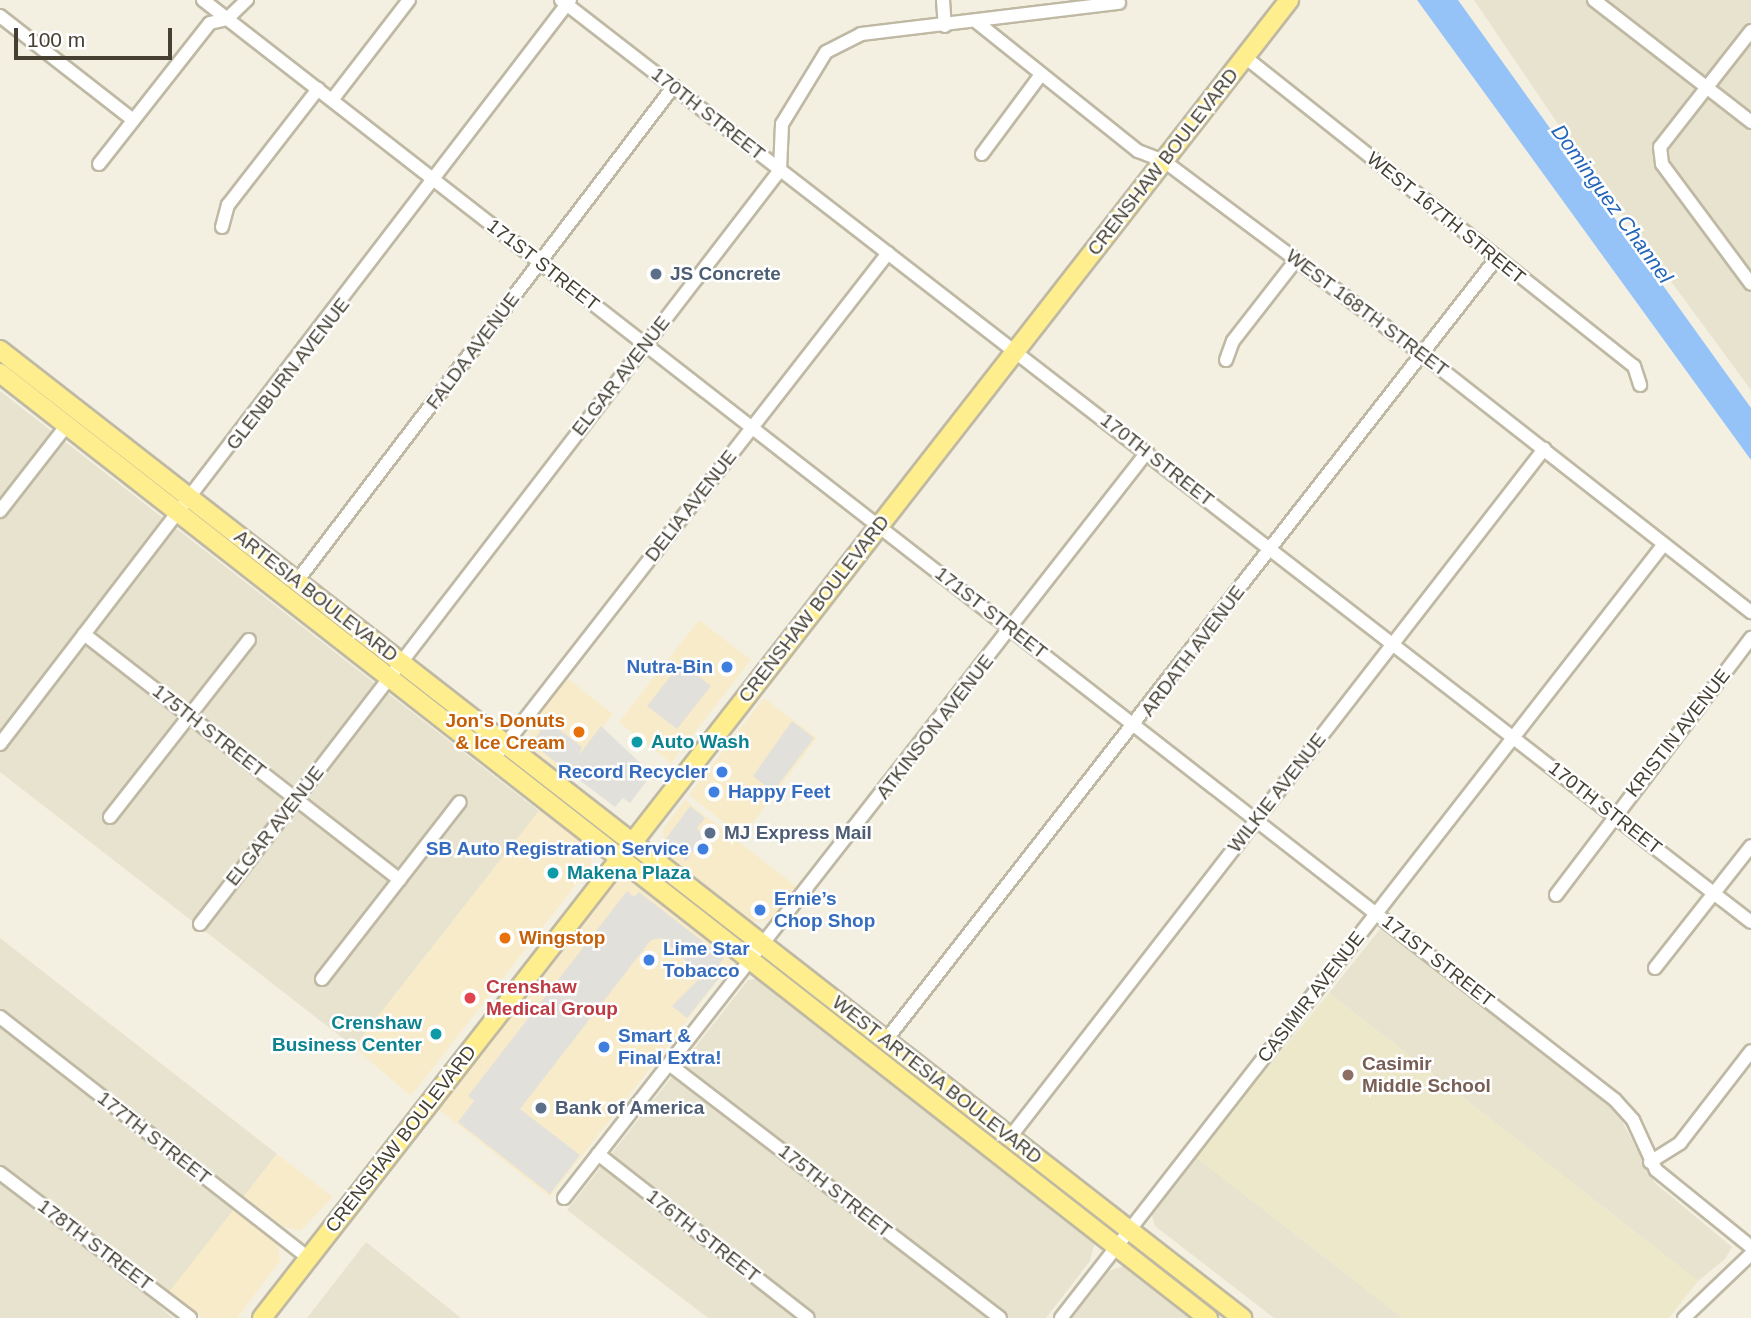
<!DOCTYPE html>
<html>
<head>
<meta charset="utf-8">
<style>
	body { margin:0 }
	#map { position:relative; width:1751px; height:1318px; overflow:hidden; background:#f3f0e2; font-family:Helvetica,sans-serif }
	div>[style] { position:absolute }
	.residential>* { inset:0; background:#e7e3cf }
	.commercial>* { inset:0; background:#f8ebc9 }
	.education>* { inset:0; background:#eee8ca }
	.parking>* { inset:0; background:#e2e0db }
	.water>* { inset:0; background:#96c3f7 }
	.roads { filter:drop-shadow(2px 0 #bfb9a4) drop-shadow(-2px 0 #bfb9a4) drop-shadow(0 2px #bfb9a4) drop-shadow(0 -2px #bfb9a4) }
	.minor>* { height:12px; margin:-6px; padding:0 6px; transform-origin:6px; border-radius:6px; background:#fff }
	.primary>* { height:18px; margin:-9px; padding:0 9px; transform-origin:9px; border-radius:9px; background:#ffee8e }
	.dots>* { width:19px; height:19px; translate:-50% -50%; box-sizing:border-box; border:4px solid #fff; border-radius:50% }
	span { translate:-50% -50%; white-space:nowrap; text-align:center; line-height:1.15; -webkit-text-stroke:5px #fff; paint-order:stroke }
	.street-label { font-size:19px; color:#454032 }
	.service-label { font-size:19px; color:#4e5e75; font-weight:700 }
	.left { translate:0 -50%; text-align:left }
	.shop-label { font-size:19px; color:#366cbe; font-weight:700 }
	.right { translate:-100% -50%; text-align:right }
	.food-label { font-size:19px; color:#c56008; font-weight:700 }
	.culture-label { font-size:19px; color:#0d838f; font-weight:700 }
	.health-label { font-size:19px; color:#be3a42; font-weight:700 }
	.education-label { font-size:19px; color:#785e54; font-weight:700 }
	.water-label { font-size:21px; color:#2265ba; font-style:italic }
	.scale { position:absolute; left:14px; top:28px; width:158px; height:32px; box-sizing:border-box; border:4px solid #454032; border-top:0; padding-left:9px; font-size:21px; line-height:24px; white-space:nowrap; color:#454032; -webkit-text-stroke:5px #fff; paint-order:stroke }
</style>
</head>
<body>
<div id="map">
	<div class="residential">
		<i style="clip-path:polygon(1474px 0,1751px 0,1751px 390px,1592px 174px)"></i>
		<i style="clip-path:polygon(0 391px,539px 811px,354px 1047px,0 772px)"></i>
		<i style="clip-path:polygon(1381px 928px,1617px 1112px,1655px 1183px,1732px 1247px,1725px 1259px,1698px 1281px,1329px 993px)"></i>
		<i style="clip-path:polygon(0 938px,277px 1154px,159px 1306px,173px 1318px,0 1318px)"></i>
		<i style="clip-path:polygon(761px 978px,1095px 1241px,1090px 1261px,1046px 1318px,708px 1318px,567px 1210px,748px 980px)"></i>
		<i style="clip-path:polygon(1195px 1156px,1403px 1318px,1274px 1318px,1155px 1226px,1151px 1212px)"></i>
		<i style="clip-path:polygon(366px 1242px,461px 1318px,307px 1318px)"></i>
		<i style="clip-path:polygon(1123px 1266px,1137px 1274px,1193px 1318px,1072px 1318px,1109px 1271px)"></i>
	</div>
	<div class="commercial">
		<i style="clip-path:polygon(699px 620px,751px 660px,671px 763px,619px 722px)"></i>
		<i style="clip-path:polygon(567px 678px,613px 714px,564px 777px,532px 751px,529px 725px)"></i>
		<i style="clip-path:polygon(764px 698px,817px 738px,742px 837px,689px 795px)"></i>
		<i style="clip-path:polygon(685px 800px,796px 886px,770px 920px,750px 922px,665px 856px,663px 829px)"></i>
		<i style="clip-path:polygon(542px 807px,589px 844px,591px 865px,411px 1096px,354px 1047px)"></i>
		<i style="clip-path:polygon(623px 866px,738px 955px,550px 1197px,434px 1106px)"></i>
		<i style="clip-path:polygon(277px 1154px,333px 1197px,300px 1231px,283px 1226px,244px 1196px)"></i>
		<i style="clip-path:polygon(234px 1209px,278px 1243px,280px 1261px,237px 1318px,203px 1318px,169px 1292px)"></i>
	</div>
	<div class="education">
		<i style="clip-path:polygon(1329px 993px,1698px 1281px,1669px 1318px,1403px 1318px,1195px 1156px)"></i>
	</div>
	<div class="parking">
		<i style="clip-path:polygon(681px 663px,711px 686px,677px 729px,647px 706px)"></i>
		<i style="clip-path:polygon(547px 720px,582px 747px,579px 755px,601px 726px,652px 774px,630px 803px,623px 798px,615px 807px,532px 744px)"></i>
		<i style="clip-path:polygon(792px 721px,814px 738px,773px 792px,753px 776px)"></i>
		<i style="clip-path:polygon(690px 806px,705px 818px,697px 828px,704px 837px,686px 861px,665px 840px)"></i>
		<i style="clip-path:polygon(627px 891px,634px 897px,639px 892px,724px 958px,719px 964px,726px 969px,687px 1018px,672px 1006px,702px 976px,661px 938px,651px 940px,520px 1109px,580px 1155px,550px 1194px,458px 1122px,474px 1101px,468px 1096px)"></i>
	</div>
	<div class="water">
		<i style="clip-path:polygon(1417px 0,1458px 0,1751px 408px,1751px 460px)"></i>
	</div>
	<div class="roads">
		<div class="minor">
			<i style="left:203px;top:0;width:1790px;rotate:37.92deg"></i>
			<i style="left:1615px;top:1100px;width:27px;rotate:48deg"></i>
			<i style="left:1633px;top:1120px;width:55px;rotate:65.3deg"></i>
			<i style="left:1656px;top:1170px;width:122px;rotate:39deg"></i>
			<i style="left:561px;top:0;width:1505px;rotate:37.77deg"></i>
			<i style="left:943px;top:0;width:26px;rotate:86deg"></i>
			<i style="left:1594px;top:0;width:199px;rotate:37.8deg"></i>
			<i style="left:0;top:16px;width:169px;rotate:38deg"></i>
			<i style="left:978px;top:23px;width:205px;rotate:38.7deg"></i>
			<i style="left:1138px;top:151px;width:28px;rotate:21deg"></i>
			<i style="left:1164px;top:161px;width:324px;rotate:36.8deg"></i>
			<i style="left:1423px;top:355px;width:417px;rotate:38.1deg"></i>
			<i style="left:1751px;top:31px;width:147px;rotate:128.1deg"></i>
			<i style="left:1660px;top:147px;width:17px;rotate:83deg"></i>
			<i style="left:1662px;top:164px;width:149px;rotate:53.4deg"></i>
			<i style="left:1245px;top:57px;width:497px;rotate:38.5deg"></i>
			<i style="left:1634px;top:366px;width:20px;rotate:72deg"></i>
			<i style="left:332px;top:100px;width:126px;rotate:-52.4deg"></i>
			<i style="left:982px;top:154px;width:97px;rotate:-53.4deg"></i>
			<i style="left:99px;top:164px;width:179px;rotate:-51.8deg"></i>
			<i style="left:210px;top:23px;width:17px;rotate:-13deg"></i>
			<i style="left:227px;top:19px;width:28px;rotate:-44deg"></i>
			<i style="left:222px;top:227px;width:23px;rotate:-75deg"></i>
			<i style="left:228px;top:205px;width:147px;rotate:-52.2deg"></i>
			<i style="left:1226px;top:360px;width:20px;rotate:-70deg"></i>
			<i style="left:1233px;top:341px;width:103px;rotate:-52.1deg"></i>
			<i style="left:0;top:511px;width:109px;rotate:-52.1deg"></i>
			<i style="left:297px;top:581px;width:622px;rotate:-52.71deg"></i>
			<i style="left:84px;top:634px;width:400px;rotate:37.9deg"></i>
			<i style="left:0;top:744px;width:937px;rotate:-52.54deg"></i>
			<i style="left:501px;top:750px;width:630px;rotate:-52.09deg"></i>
			<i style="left:110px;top:817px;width:225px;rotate:-51.9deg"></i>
			<i style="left:1556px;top:895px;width:323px;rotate:-52.8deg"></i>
			<i style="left:200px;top:924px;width:951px;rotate:-52.43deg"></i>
			<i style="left:780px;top:170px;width:46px;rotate:-87.5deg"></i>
			<i style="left:782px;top:124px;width:84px;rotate:-58.6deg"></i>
			<i style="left:826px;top:52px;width:39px;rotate:-27deg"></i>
			<i style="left:861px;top:34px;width:260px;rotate:-6.9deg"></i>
			<i style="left:1655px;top:968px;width:155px;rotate:-51.8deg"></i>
			<i style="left:322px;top:979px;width:224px;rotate:-52.1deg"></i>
			<i style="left:0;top:1017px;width:391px;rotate:38deg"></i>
			<i style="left:886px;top:1040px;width:991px;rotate:-52.01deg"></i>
			<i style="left:669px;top:1064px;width:417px;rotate:37.5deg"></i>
			<i style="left:1011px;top:1136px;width:870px;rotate:-52.19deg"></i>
			<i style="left:598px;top:1154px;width:266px;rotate:38deg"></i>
			<i style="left:1650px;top:1162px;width:36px;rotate:-32deg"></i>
			<i style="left:1680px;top:1143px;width:116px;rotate:-52.3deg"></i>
			<i style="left:0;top:1173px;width:239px;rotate:37.3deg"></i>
			<i style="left:564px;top:1198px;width:947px;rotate:-51.99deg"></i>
			<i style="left:1061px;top:1318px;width:981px;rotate:-52.08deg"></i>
			<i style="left:1684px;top:1318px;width:93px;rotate:-43.7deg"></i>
		</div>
		<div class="primary">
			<i style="left:0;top:350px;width:1575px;rotate:37.93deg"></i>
			<i style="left:0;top:373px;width:1534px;rotate:38.04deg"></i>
			<i style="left:262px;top:1318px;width:1671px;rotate:-52.07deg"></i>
		</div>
	</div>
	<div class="dots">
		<i style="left:656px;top:274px;background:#5c6f8a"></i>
		<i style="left:727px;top:667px;background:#3f7fe0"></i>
		<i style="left:579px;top:732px;background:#e8710a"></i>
		<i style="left:637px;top:742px;background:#0f9aa8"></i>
		<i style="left:722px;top:772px;background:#3f7fe0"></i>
		<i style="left:714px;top:792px;background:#3f7fe0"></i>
		<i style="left:710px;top:833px;background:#5c6f8a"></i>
		<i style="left:703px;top:849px;background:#3f7fe0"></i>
		<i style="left:553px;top:873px;background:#0f9aa8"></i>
		<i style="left:760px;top:910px;background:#3f7fe0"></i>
		<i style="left:505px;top:938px;background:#e8710a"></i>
		<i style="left:649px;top:960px;background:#3f7fe0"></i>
		<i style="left:470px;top:998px;background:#e0444e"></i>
		<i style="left:436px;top:1034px;background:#0f9aa8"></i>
		<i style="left:604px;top:1047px;background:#3f7fe0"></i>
		<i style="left:1348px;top:1075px;background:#8d6e63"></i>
		<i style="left:541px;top:1108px;background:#5c6f8a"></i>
	</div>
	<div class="street-label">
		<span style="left:708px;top:114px;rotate:38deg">170TH STREET</span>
		<span style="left:1163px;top:162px;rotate:-52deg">CRENSHAW BOULEVARD</span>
		<span style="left:1446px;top:218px;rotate:39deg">WEST 167TH STREET</span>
		<span style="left:543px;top:265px;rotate:38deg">171ST STREET</span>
		<span style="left:1367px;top:313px;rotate:37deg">WEST 168TH STREET</span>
		<span style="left:473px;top:351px;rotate:-53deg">FALDA AVENUE</span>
		<span style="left:288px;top:374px;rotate:-52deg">GLENBURN AVENUE</span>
		<span style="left:621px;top:376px;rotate:-52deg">ELGAR AVENUE</span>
		<span style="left:1157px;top:460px;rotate:38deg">170TH STREET</span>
		<span style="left:691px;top:506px;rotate:-52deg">DELIA AVENUE</span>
		<span style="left:316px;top:596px;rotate:38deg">ARTESIA BOULEVARD</span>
		<span style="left:814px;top:609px;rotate:-52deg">CRENSHAW BOULEVARD</span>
		<span style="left:991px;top:613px;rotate:38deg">171ST STREET</span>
		<span style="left:1193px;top:651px;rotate:-53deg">ARDATH AVENUE</span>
		<span style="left:935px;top:727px;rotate:-52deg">ATKINSON AVENUE</span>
		<span style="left:209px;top:731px;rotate:38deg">175TH STREET</span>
		<span style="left:1678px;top:733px;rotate:-52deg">KRISTIN AVENUE</span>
		<span style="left:1277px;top:793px;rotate:-52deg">WILKIE AVENUE</span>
		<span style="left:1605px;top:808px;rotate:38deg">170TH STREET</span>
		<span style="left:275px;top:826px;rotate:-52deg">ELGAR AVENUE</span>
		<span style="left:1438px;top:961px;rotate:38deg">171ST STREET</span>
		<span style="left:1311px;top:997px;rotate:-52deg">CASIMIR AVENUE</span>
		<span style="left:937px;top:1080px;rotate:38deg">WEST ARTESIA BOULEVARD</span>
		<span style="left:154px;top:1138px;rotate:38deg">177TH STREET</span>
		<span style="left:401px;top:1139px;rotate:-52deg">CRENSHAW BOULEVARD</span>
		<span style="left:835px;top:1191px;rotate:38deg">175TH STREET</span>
		<span style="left:703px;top:1236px;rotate:38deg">176TH STREET</span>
		<span style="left:95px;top:1245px;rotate:37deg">178TH STREET</span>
	</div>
	<div class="service-label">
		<span class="left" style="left:670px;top:274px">JS Concrete</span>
		<span class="left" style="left:724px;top:833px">MJ Express Mail</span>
		<span class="left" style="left:555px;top:1108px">Bank of America</span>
	</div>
	<div class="shop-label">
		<span class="right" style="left:713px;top:667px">Nutra-Bin</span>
		<span class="right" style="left:708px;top:772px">Record Recycler</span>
		<span class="left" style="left:728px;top:792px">Happy Feet</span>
		<span class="right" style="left:689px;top:849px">SB Auto Registration Service</span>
		<span class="left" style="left:774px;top:910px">Ernie’s<br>Chop Shop</span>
		<span class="left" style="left:663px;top:960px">Lime Star<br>Tobacco</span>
		<span class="left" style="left:618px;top:1047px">Smart &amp;<br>Final Extra!</span>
	</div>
	<div class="food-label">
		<span class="right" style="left:565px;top:732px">Jon's Donuts<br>&amp; Ice Cream</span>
		<span class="left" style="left:519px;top:938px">Wingstop</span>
	</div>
	<div class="culture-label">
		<span class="left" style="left:651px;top:742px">Auto Wash</span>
		<span class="left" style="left:567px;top:873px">Makena Plaza</span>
		<span class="right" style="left:422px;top:1034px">Crenshaw<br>Business Center</span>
	</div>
	<div class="health-label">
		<span class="left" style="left:486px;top:998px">Crenshaw<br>Medical Group</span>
	</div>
	<div class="education-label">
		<span class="left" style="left:1362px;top:1075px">Casimir<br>Middle School</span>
	</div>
	<div class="water-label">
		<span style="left:1612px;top:204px;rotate:54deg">Dominguez Channel</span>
	</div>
	<div class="scale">100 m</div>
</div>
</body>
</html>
